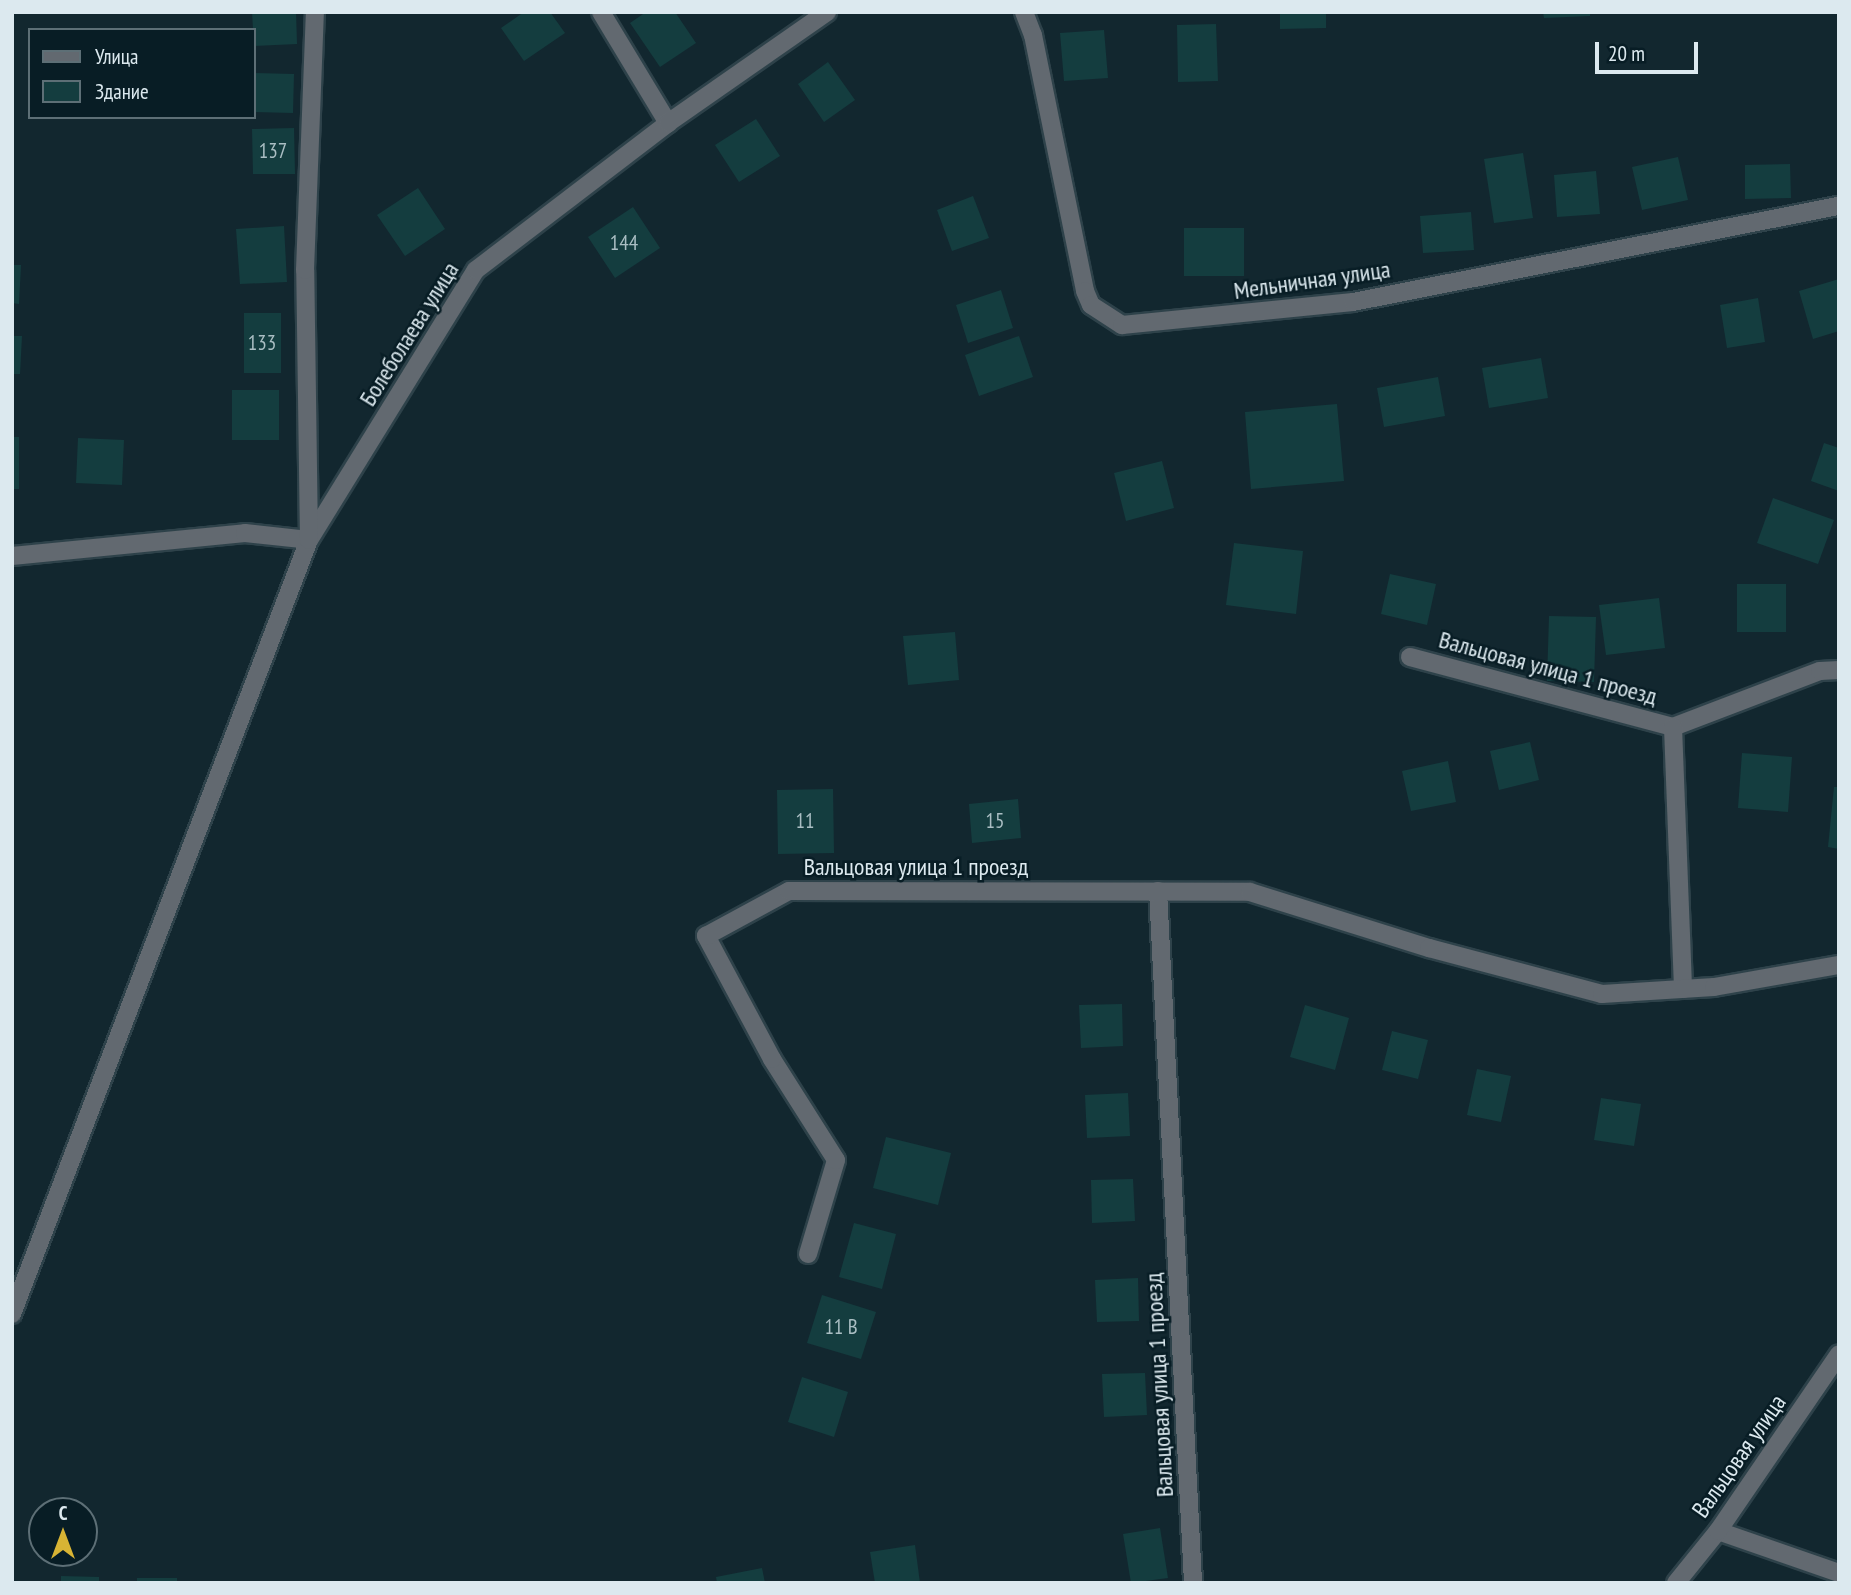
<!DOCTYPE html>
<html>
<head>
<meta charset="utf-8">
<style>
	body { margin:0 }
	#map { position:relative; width:1851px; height:1595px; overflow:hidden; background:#12272f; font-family:"PT Sans Narrow",sans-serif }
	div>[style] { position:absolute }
	.building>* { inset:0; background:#143d3f }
	.roads { filter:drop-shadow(2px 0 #2e424a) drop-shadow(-2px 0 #2e424a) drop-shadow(0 2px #2e424a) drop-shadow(0 -2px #2e424a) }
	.minor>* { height:18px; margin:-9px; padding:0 9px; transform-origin:9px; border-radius:9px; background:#626970 }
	span { translate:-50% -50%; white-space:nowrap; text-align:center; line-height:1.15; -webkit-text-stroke:5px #081d25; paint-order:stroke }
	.number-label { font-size:21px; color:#aabec3 }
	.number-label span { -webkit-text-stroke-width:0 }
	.street-label { font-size:24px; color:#dce9ef }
	.frame { position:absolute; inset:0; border:14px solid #dce9ef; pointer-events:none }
	.legend { position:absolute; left:28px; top:28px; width:228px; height:91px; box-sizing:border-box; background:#081d25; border:2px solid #5d6f76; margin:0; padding:9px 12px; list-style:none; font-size:21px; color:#dce9ef }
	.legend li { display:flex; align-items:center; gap:14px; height:35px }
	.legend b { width:35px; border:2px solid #5d6f76 }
	.north { position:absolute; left:28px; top:1497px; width:70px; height:70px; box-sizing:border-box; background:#081d25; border:2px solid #5d6f76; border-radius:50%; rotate:0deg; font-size:19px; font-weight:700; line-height:28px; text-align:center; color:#dce9ef }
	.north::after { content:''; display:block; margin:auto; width:24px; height:32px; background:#d8b434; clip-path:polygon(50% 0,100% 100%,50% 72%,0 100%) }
	.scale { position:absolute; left:1595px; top:42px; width:103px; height:32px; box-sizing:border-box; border:4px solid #dce9ef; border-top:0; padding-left:9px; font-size:21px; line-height:24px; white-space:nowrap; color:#dce9ef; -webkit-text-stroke:5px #081d25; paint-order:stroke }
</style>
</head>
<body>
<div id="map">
	<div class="building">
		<i style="clip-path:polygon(252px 12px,296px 12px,297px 44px,254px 46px)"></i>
		<i style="clip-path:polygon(524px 12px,550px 12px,565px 33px,524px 61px,501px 28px)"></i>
		<i style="clip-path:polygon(646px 12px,675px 12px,696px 43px,660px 67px,630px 23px)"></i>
		<i style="clip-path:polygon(1280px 12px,1326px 12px,1326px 28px,1280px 29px)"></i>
		<i style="clip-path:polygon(1543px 12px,1590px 12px,1590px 16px,1544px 18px)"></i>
		<i style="clip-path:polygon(1216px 24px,1218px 81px,1178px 82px,1177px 25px)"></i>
		<i style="clip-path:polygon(1104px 30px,1108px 78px,1064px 81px,1060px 33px)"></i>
		<i style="clip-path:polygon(828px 62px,855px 100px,824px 122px,798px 84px)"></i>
		<i style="clip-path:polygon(254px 73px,294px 74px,293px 113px,254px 112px)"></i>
		<i style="clip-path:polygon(756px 119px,780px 156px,739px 182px,715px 145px)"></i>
		<i style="clip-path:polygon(294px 128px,295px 174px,253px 174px,252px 129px)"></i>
		<i style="clip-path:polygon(1523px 153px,1533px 218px,1494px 223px,1484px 159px)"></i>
		<i style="clip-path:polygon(1678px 157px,1688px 200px,1642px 210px,1632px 167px)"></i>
		<i style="clip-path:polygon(1790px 164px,1791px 198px,1745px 199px,1745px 165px)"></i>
		<i style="clip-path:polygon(1596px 171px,1600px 214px,1557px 217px,1554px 175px)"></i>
		<i style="clip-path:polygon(418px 188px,445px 229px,405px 256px,377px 215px)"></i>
		<i style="clip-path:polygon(973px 196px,989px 238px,952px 251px,937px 210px)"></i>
		<i style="clip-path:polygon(633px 207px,660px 248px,615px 278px,588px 237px)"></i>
		<i style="clip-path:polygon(1471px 212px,1474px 250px,1423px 253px,1420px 216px)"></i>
		<i style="clip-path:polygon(284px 226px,287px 282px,240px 284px,236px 229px)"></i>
		<i style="clip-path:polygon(1184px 228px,1244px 228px,1244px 276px,1184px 276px)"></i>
		<i style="clip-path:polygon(12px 265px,21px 265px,19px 304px,12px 303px)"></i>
		<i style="clip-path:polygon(1839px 279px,1839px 331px,1813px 339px,1799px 291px)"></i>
		<i style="clip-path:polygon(1001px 290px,1013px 328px,968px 343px,956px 305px)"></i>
		<i style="clip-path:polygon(1758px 298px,1765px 342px,1727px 348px,1720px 305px)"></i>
		<i style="clip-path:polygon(244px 313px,281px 313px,281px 373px,244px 373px)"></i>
		<i style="clip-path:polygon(12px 336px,22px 336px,20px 374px,12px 374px)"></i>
		<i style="clip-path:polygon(1019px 336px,1033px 377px,979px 396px,965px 355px)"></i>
		<i style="clip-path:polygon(1541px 358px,1548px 398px,1489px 408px,1482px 368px)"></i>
		<i style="clip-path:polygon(1438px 377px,1445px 416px,1384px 427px,1377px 388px)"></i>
		<i style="clip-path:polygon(232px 390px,279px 390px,279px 440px,232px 440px)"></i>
		<i style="clip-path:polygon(1337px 404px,1344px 481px,1251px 489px,1245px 412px)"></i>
		<i style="clip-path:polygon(12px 437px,19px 437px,19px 489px,12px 489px)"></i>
		<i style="clip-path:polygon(78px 438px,124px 440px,122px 485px,76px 483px)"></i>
		<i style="clip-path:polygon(1824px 443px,1839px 448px,1839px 491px,1811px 481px)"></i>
		<i style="clip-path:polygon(1162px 461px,1174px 508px,1126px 521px,1114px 473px)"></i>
		<i style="clip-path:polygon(1773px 498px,1834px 520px,1818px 564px,1757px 543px)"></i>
		<i style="clip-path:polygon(1234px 543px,1303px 551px,1296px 614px,1226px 605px)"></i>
		<i style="clip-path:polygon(1390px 574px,1436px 584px,1427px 625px,1381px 614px)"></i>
		<i style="clip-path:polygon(1737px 584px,1786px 584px,1786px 632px,1737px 632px)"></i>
		<i style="clip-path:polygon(1659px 598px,1665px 648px,1606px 655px,1599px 605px)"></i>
		<i style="clip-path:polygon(1549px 616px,1596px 617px,1594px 682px,1547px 681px)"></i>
		<i style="clip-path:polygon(955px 632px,959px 680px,908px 685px,903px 636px)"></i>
		<i style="clip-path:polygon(1530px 742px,1539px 780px,1499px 790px,1490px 751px)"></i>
		<i style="clip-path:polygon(1742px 753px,1792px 757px,1788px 812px,1738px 808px)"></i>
		<i style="clip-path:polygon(1448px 761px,1456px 802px,1411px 811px,1402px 771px)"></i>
		<i style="clip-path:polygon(1834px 787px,1839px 787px,1839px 849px,1828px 847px)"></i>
		<i style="clip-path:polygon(833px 789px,834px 853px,778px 854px,777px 790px)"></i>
		<i style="clip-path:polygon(1018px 799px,1021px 838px,972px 843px,969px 804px)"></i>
		<i style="clip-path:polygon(1122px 1004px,1123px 1046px,1081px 1048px,1079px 1005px)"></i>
		<i style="clip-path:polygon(1305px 1005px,1349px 1018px,1335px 1070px,1290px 1057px)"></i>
		<i style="clip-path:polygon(1392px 1031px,1428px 1040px,1418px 1079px,1382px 1070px)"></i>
		<i style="clip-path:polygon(1477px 1069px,1511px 1076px,1501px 1122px,1467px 1115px)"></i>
		<i style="clip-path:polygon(1128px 1093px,1130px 1136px,1087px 1138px,1085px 1095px)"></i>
		<i style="clip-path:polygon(1601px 1098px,1641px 1104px,1634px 1146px,1594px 1140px)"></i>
		<i style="clip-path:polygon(886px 1137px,951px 1153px,938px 1205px,873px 1188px)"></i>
		<i style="clip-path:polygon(1133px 1179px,1135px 1221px,1092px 1223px,1091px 1180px)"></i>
		<i style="clip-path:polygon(854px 1223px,896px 1234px,882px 1289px,839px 1277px)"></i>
		<i style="clip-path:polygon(1138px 1278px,1139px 1321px,1097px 1322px,1095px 1280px)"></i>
		<i style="clip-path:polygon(822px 1295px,876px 1312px,861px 1359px,807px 1343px)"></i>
		<i style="clip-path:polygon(1145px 1373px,1147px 1415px,1104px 1417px,1102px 1374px)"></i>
		<i style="clip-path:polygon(802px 1377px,848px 1392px,834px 1437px,788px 1422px)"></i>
		<i style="clip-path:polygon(1160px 1528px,1168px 1578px,1131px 1583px,1123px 1534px)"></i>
		<i style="clip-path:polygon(915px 1545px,920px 1583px,875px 1583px,870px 1552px)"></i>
		<i style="clip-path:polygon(762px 1568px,765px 1583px,717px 1583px,716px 1577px)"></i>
		<i style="clip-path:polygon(61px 1576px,99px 1577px,99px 1583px,61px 1583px)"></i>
		<i style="clip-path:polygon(137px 1578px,177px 1578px,177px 1583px,137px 1583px)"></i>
	</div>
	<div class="roads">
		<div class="minor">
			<i style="left:601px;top:12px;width:130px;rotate:58.9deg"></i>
			<i style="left:1024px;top:12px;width:25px;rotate:69deg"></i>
			<i style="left:1033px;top:35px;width:261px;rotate:78.5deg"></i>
			<i style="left:1085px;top:291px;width:15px;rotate:67deg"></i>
			<i style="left:1091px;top:305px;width:37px;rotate:33deg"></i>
			<i style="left:1122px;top:325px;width:232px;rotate:-5.7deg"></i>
			<i style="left:1353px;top:302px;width:495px;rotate:-11.2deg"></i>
			<i style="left:12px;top:556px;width:234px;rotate:-5.6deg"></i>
			<i style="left:245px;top:533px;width:64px;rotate:6.2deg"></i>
			<i style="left:309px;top:540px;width:317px;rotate:-58.3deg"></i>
			<i style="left:476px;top:270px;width:242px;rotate:-37.4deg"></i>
			<i style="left:668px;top:123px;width:194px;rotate:-34.9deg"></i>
			<i style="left:1410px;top:657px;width:272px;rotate:14.9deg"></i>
			<i style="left:1673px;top:727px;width:157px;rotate:-20.9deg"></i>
			<i style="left:1820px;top:671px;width:19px;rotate:-3deg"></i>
			<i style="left:1673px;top:727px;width:262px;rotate:87.8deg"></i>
			<i style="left:1158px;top:891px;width:693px;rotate:87.1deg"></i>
			<i style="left:808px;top:1254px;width:98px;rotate:-73.4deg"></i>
			<i style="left:836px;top:1160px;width:120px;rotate:-122.4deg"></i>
			<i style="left:772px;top:1059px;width:140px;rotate:-118.2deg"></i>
			<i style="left:706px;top:936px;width:94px;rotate:-28.5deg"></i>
			<i style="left:789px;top:891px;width:461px;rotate:0.1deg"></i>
			<i style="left:1250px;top:892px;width:188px;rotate:17.4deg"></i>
			<i style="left:1429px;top:948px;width:179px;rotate:14.9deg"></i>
			<i style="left:1602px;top:994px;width:112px;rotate:-3.6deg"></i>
			<i style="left:1714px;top:987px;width:127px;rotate:-10deg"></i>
			<i style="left:12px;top:1314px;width:829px;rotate:-69.01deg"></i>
			<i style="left:309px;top:540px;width:270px;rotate:-90.8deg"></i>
			<i style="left:305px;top:270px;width:258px;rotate:-87.8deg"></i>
			<i style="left:1718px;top:1531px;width:128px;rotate:19.1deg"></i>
			<i style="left:1676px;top:1583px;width:67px;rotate:-51.1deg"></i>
			<i style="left:1718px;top:1531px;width:214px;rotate:-55.6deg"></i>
		</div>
	</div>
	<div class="number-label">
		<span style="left:273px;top:151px">137</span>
		<span style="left:624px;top:243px">144</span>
		<span style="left:262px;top:343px">133</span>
		<span style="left:805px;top:821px">11</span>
		<span style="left:995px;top:821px">15</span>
		<span style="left:841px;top:1327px">11 В</span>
	</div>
	<div class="street-label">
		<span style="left:1312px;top:280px;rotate:-8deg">Мельничная улица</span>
		<span style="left:409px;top:334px;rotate:-58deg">Болеболаева улица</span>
		<span style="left:1548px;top:668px;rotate:15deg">Вальцовая улица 1 проезд</span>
		<span style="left:916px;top:867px">Вальцовая улица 1 проезд</span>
		<span style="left:1159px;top:1385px;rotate:-93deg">Вальцовая улица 1 проезд</span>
		<span style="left:1739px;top:1456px;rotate:-55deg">Вальцовая улица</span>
	</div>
	<div class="frame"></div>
	<ul class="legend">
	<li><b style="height:9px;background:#626970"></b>Улица</li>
	<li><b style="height:19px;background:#143d3f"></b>Здание</li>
	</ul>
	<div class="north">С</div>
	<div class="scale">20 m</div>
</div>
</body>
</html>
